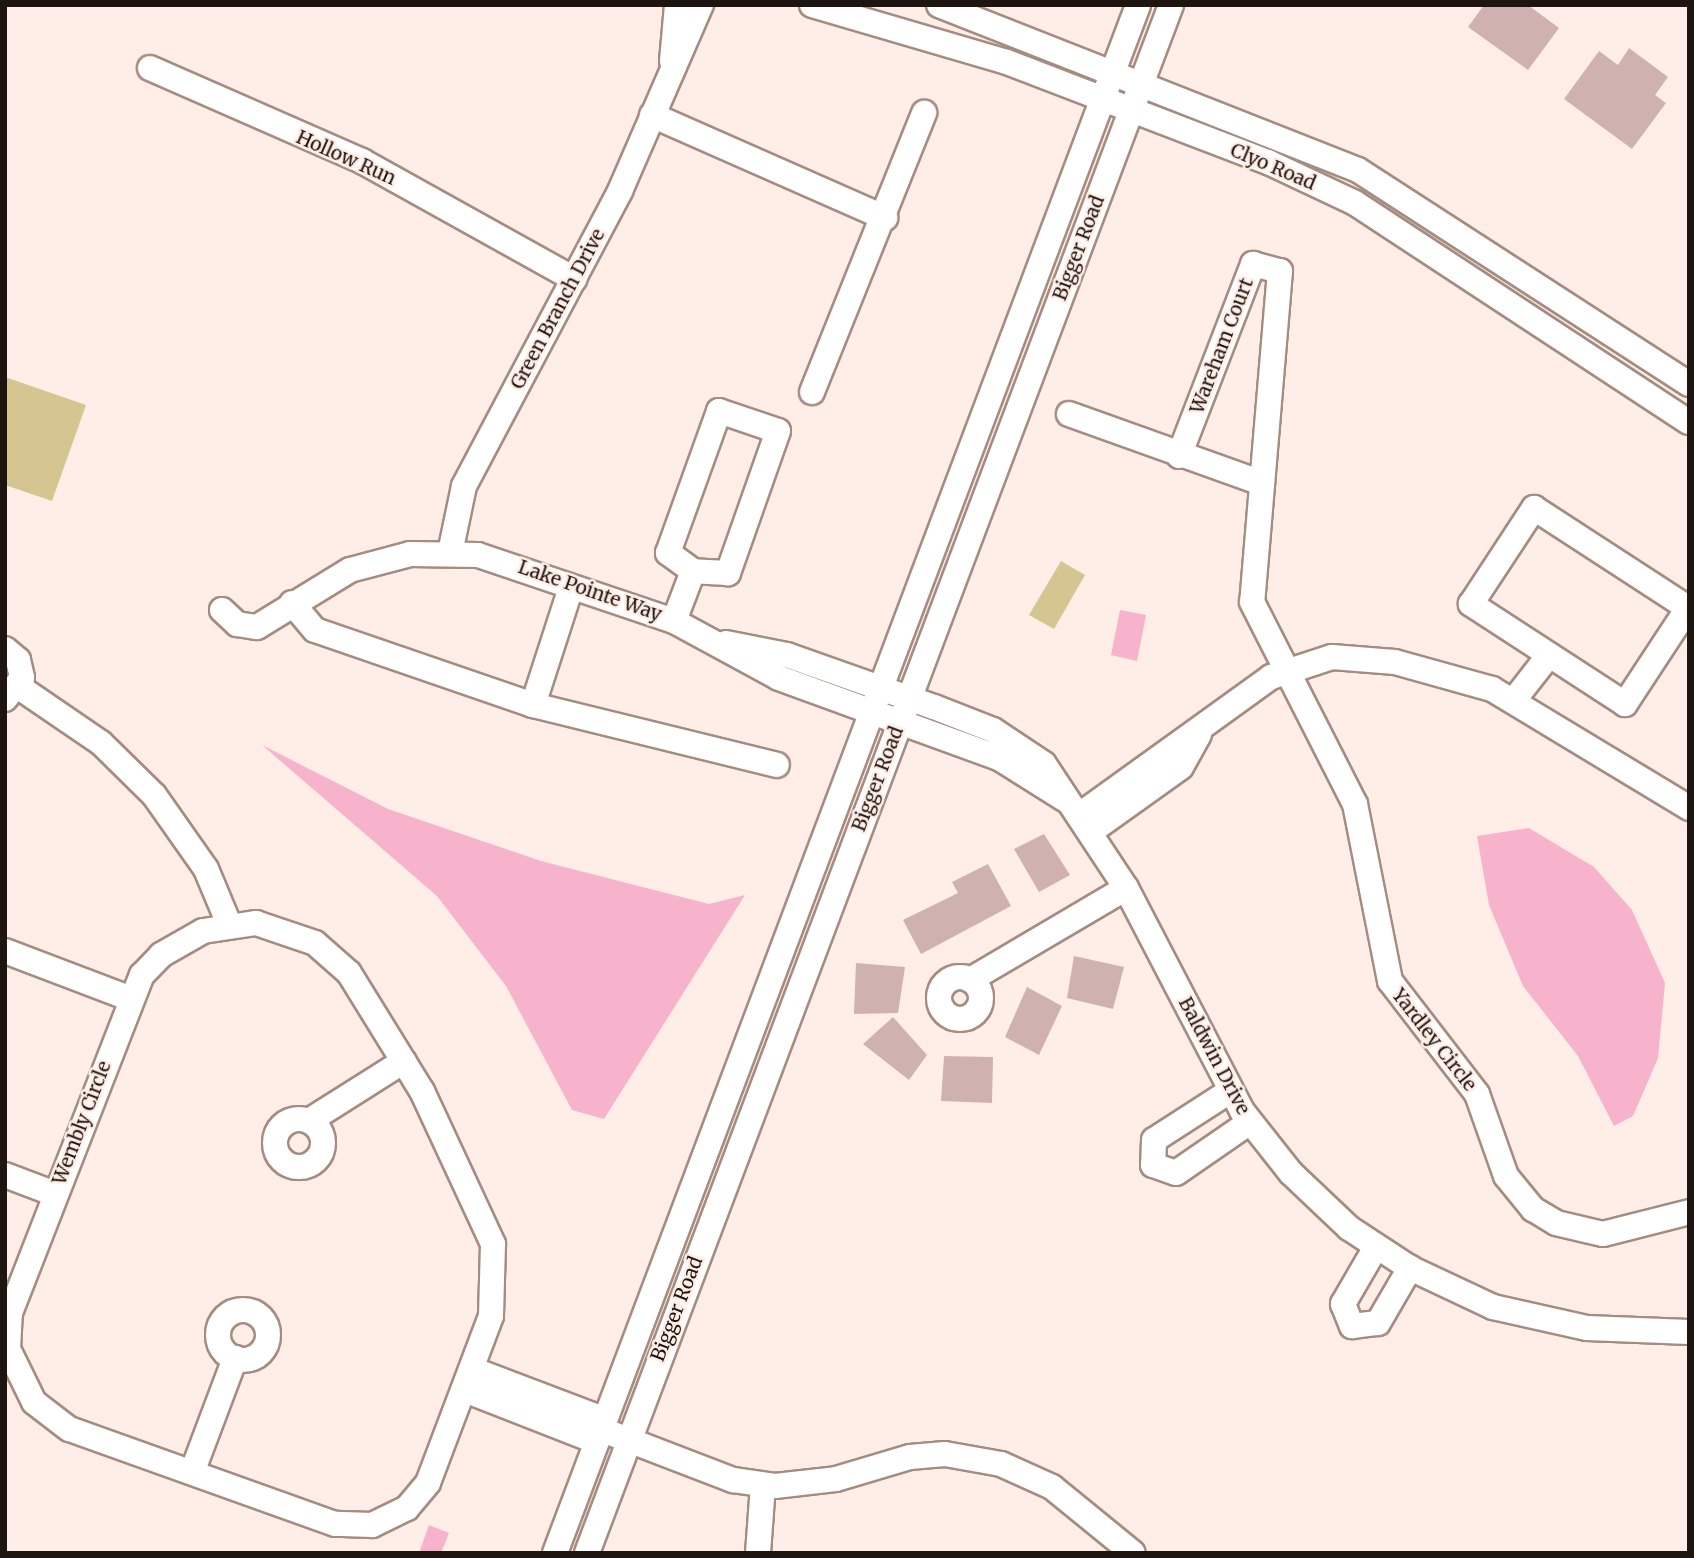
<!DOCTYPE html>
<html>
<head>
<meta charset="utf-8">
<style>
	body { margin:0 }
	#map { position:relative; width:1694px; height:1558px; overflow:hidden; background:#ffeee7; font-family:Merriweather,serif }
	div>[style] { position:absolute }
	.green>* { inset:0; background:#d5c590 }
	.water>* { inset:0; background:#f7b3cb }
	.building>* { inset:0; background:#cfb2b0 }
	.roads { filter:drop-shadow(2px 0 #a58c81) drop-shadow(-2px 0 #a58c81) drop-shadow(0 2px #a58c81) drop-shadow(0 -2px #a58c81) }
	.minor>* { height:24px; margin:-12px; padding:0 12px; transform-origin:12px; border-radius:12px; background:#fff }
	.minor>.ring { margin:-12px; padding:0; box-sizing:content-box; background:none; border:24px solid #fff; border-radius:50% }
	span { translate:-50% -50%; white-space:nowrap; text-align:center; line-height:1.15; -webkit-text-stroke:5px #ffeee7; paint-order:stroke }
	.street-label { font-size:19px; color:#1e1410 }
	.frame { position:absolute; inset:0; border:7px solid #1e1410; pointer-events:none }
</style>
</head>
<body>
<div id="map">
	<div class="green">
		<i style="clip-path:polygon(5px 377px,86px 405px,52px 501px,5px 485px)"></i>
		<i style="clip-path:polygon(1061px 561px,1085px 575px,1054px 629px,1029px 615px)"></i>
	</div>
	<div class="water">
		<i style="clip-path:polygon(1120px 610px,1146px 615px,1137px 661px,1111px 655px)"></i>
		<i style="clip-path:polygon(262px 745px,388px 809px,541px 861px,709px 904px,745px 895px,604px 1119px,572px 1110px,506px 986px,437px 896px)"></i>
		<i style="clip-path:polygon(1529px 828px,1594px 867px,1632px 910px,1665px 983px,1658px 1058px,1633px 1116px,1614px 1126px,1578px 1056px,1523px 986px,1489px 905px,1477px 836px)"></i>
		<i style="clip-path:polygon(429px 1525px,449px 1533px,441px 1553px,419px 1553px)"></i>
	</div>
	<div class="building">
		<i style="clip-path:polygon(1484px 5px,1528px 5px,1559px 28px,1528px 70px,1468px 27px)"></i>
		<i style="clip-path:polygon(1629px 48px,1668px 77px,1655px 95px,1666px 103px,1632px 149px,1564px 99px,1599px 51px,1618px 65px)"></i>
		<i style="clip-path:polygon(1044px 834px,1070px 875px,1039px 892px,1014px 849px)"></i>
		<i style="clip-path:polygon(988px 864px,1011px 906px,921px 954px,903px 920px,958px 893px,952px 882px)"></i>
		<i style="clip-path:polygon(1074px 956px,1124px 967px,1113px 1009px,1067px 998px)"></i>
		<i style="clip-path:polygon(856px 963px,905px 967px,898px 1013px,854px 1014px)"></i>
		<i style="clip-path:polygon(1027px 987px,1062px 1006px,1039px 1055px,1005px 1037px)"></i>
		<i style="clip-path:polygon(893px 1017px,927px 1055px,909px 1080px,863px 1044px)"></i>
		<i style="clip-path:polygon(944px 1056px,993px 1057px,992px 1103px,941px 1101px)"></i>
	</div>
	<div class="roads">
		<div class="minor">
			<i style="left:812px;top:5px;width:203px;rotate:16.3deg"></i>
			<i style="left:1007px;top:62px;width:280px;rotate:21deg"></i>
			<i style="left:1268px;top:162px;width:96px;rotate:25.2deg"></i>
			<i style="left:1355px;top:203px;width:399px;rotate:33.3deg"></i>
			<i style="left:939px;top:5px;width:450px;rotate:21.5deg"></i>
			<i style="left:1358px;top:170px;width:394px;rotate:32.9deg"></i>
			<i style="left:672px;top:61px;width:56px;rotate:-84.9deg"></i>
			<i style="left:150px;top:68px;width:232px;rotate:23.7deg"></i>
			<i style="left:362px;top:161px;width:243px;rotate:29.1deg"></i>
			<i style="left:652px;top:115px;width:255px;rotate:23.8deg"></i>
			<i style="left:812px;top:392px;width:301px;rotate:-68.1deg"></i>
			<i style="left:1069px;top:414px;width:205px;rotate:19.7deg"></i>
			<i style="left:1179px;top:456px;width:206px;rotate:-68.9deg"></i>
			<i style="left:1253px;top:264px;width:28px;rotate:15deg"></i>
			<i style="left:1280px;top:271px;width:332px;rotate:94.8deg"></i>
			<i style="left:1252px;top:602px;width:227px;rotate:63deg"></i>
			<i style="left:1355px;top:804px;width:180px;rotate:78.8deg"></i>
			<i style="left:1390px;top:981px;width:143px;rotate:52.4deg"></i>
			<i style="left:1477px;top:1094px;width:87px;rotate:70.5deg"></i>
			<i style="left:1506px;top:1176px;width:43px;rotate:50.7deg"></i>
			<i style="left:1533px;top:1209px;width:27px;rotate:31deg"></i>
			<i style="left:1556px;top:1223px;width:48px;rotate:13.2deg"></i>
			<i style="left:1603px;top:1234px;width:89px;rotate:-14.3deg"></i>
			<i style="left:1534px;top:508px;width:184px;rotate:33deg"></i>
			<i style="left:1688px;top:608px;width:115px;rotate:123.3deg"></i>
			<i style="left:1625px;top:704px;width:184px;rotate:-147deg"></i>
			<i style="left:1471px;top:604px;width:115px;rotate:-56.7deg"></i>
			<i style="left:450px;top:553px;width:68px;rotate:-78.2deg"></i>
			<i style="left:464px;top:486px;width:334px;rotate:-62.1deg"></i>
			<i style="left:620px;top:191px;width:203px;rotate:-66.5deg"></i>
			<i style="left:292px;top:603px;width:35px;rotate:50deg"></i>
			<i style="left:315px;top:630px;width:231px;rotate:19deg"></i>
			<i style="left:533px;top:705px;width:251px;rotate:13.8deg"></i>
			<i style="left:222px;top:610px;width:21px;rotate:43deg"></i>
			<i style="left:237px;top:624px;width:20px;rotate:9deg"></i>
			<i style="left:257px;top:627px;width:109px;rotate:-31.5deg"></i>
			<i style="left:350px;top:570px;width:62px;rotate:-14.9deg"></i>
			<i style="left:410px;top:554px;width:68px;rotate:0.8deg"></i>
			<i style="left:478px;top:555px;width:207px;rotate:18.6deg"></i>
			<i style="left:674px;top:621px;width:119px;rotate:28.5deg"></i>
			<i style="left:779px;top:678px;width:234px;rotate:20deg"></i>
			<i style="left:999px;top:758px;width:77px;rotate:32.2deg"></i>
			<i style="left:674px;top:621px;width:53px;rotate:-69.2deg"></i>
			<i style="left:693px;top:571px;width:31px;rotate:-144deg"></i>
			<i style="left:668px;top:553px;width:151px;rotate:-70.2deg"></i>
			<i style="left:719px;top:411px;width:62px;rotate:18.7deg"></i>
			<i style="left:778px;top:431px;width:151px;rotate:109.4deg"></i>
			<i style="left:728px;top:573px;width:35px;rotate:-177deg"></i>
			<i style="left:726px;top:643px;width:62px;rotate:11.1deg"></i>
			<i style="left:787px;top:655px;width:156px;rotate:19.5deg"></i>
			<i style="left:934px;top:707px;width:63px;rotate:21.3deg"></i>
			<i style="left:993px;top:730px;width:61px;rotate:33.7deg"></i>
			<i style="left:1044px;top:764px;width:149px;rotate:56.5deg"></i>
			<i style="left:1126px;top:888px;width:251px;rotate:62.5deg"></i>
			<i style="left:1242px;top:1111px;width:79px;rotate:51.7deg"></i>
			<i style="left:1291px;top:1173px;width:80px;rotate:43.5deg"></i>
			<i style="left:1349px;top:1228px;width:73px;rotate:33.3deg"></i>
			<i style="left:1410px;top:1268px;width:92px;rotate:25.2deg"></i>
			<i style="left:1493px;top:1307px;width:96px;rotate:12.6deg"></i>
			<i style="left:1587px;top:1328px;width:102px;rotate:2.2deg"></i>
			<i style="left:5px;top:649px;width:17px;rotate:40deg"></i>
			<i style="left:18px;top:660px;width:18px;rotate:77deg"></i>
			<i style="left:22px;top:678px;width:27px;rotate:129deg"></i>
			<i style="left:19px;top:687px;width:99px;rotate:34.3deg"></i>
			<i style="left:101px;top:743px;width:74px;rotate:44.5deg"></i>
			<i style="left:154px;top:795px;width:90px;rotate:54.9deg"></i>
			<i style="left:206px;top:869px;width:60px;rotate:67.3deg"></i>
			<i style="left:1514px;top:700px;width:57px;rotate:-52.1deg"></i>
			<i style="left:533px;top:705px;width:124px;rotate:-72.1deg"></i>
			<i style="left:1081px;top:814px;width:234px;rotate:-35.8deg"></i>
			<i style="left:1271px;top:677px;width:64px;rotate:-18.2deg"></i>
			<i style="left:1332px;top:657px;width:63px;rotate:4.5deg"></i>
			<i style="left:1395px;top:662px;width:101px;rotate:15.6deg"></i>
			<i style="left:1492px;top:689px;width:230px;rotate:31.1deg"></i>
			<i style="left:1093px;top:830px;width:108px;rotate:-35.6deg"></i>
			<i style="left:1181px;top:767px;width:37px;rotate:-61deg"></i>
			<i style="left:256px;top:923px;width:62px;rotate:18.7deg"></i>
			<i style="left:315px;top:943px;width:45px;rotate:41.4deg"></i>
			<i style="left:349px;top:973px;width:139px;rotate:58.3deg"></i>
			<i style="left:422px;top:1091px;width:169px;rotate:65.1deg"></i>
			<i style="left:493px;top:1244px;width:72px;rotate:91.6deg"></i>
			<i style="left:491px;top:1316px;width:178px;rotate:110.7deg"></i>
			<i style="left:428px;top:1483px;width:33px;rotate:130deg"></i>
			<i style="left:407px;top:1508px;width:39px;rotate:154deg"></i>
			<i style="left:372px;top:1525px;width:37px;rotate:-178deg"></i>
			<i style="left:335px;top:1524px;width:282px;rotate:-160.3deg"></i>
			<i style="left:69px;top:1429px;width:44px;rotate:-142.4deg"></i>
			<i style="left:34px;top:1402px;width:59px;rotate:-116.1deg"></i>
			<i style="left:8px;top:1349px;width:36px;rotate:-87deg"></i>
			<i style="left:10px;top:1313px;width:363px;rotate:-68.7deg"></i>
			<i style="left:142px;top:975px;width:28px;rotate:-46deg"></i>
			<i style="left:161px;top:955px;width:48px;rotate:-29.7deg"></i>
			<i style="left:203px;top:931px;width:54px;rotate:-8.6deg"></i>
			<i style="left:5px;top:951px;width:133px;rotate:20.8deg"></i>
			<i class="ring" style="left:939px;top:977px;width:18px;height:18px"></i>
			<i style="left:970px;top:980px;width:181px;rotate:-30.5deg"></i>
			<i style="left:1230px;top:1091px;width:90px;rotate:147.2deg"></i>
			<i style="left:1154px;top:1140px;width:25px;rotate:92deg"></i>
			<i style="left:1153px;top:1165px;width:24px;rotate:19deg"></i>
			<i style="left:1176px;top:1173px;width:90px;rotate:-34.6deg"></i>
			<i class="ring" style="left:275px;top:1119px;width:24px;height:24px"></i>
			<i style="left:309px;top:1121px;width:112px;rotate:-32.3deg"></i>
			<i style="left:5px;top:1175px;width:53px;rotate:20.8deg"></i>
			<i style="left:1376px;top:1247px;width:66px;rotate:120.1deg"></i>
			<i style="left:1343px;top:1304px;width:24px;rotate:68deg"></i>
			<i style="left:1352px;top:1326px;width:26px;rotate:-7deg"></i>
			<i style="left:1378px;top:1323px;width:64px;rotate:-59.8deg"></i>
			<i class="ring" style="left:218px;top:1310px;width:26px;height:26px"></i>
			<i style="left:474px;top:1370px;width:138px;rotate:20.8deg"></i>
			<i style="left:465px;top:1390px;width:140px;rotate:21.4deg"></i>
			<i style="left:613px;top:1434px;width:129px;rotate:21deg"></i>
			<i style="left:733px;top:1480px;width:42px;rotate:8.1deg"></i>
			<i style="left:775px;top:1486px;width:61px;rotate:-6.5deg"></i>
			<i style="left:836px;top:1479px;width:77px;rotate:-16.6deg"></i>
			<i style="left:910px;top:1457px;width:35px;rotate:-5deg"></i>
			<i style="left:945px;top:1454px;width:57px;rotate:10.1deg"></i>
			<i style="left:1001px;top:1464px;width:56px;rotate:24.3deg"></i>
			<i style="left:1052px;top:1487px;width:104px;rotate:39.2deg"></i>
			<i style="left:193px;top:1470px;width:120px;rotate:-69.4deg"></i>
			<i style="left:555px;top:1553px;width:1654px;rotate:-69.36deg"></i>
			<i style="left:587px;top:1553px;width:1654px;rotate:-69.33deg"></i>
			<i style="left:758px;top:1553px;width:68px;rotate:-85.8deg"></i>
		</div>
	</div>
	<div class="street-label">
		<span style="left:346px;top:158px;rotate:24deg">Hollow Run</span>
		<span style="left:1273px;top:167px;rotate:23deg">Clyo Road</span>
		<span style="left:1079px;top:248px;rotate:-69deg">Bigger Road</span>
		<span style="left:558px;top:309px;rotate:-62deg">Green Branch Drive</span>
		<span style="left:1222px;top:346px;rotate:-69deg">Wareham Court</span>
		<span style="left:590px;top:591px;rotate:19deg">Lake Pointe Way</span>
		<span style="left:878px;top:779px;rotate:-69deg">Bigger Road</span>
		<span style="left:1434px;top:1040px;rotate:52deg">Yardley Circle</span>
		<span style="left:1214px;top:1056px;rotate:62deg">Baldwin Drive</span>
		<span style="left:82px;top:1123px;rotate:-69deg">Wembly Circle</span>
		<span style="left:677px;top:1309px;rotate:-69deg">Bigger Road</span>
	</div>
	<div class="frame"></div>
</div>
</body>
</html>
